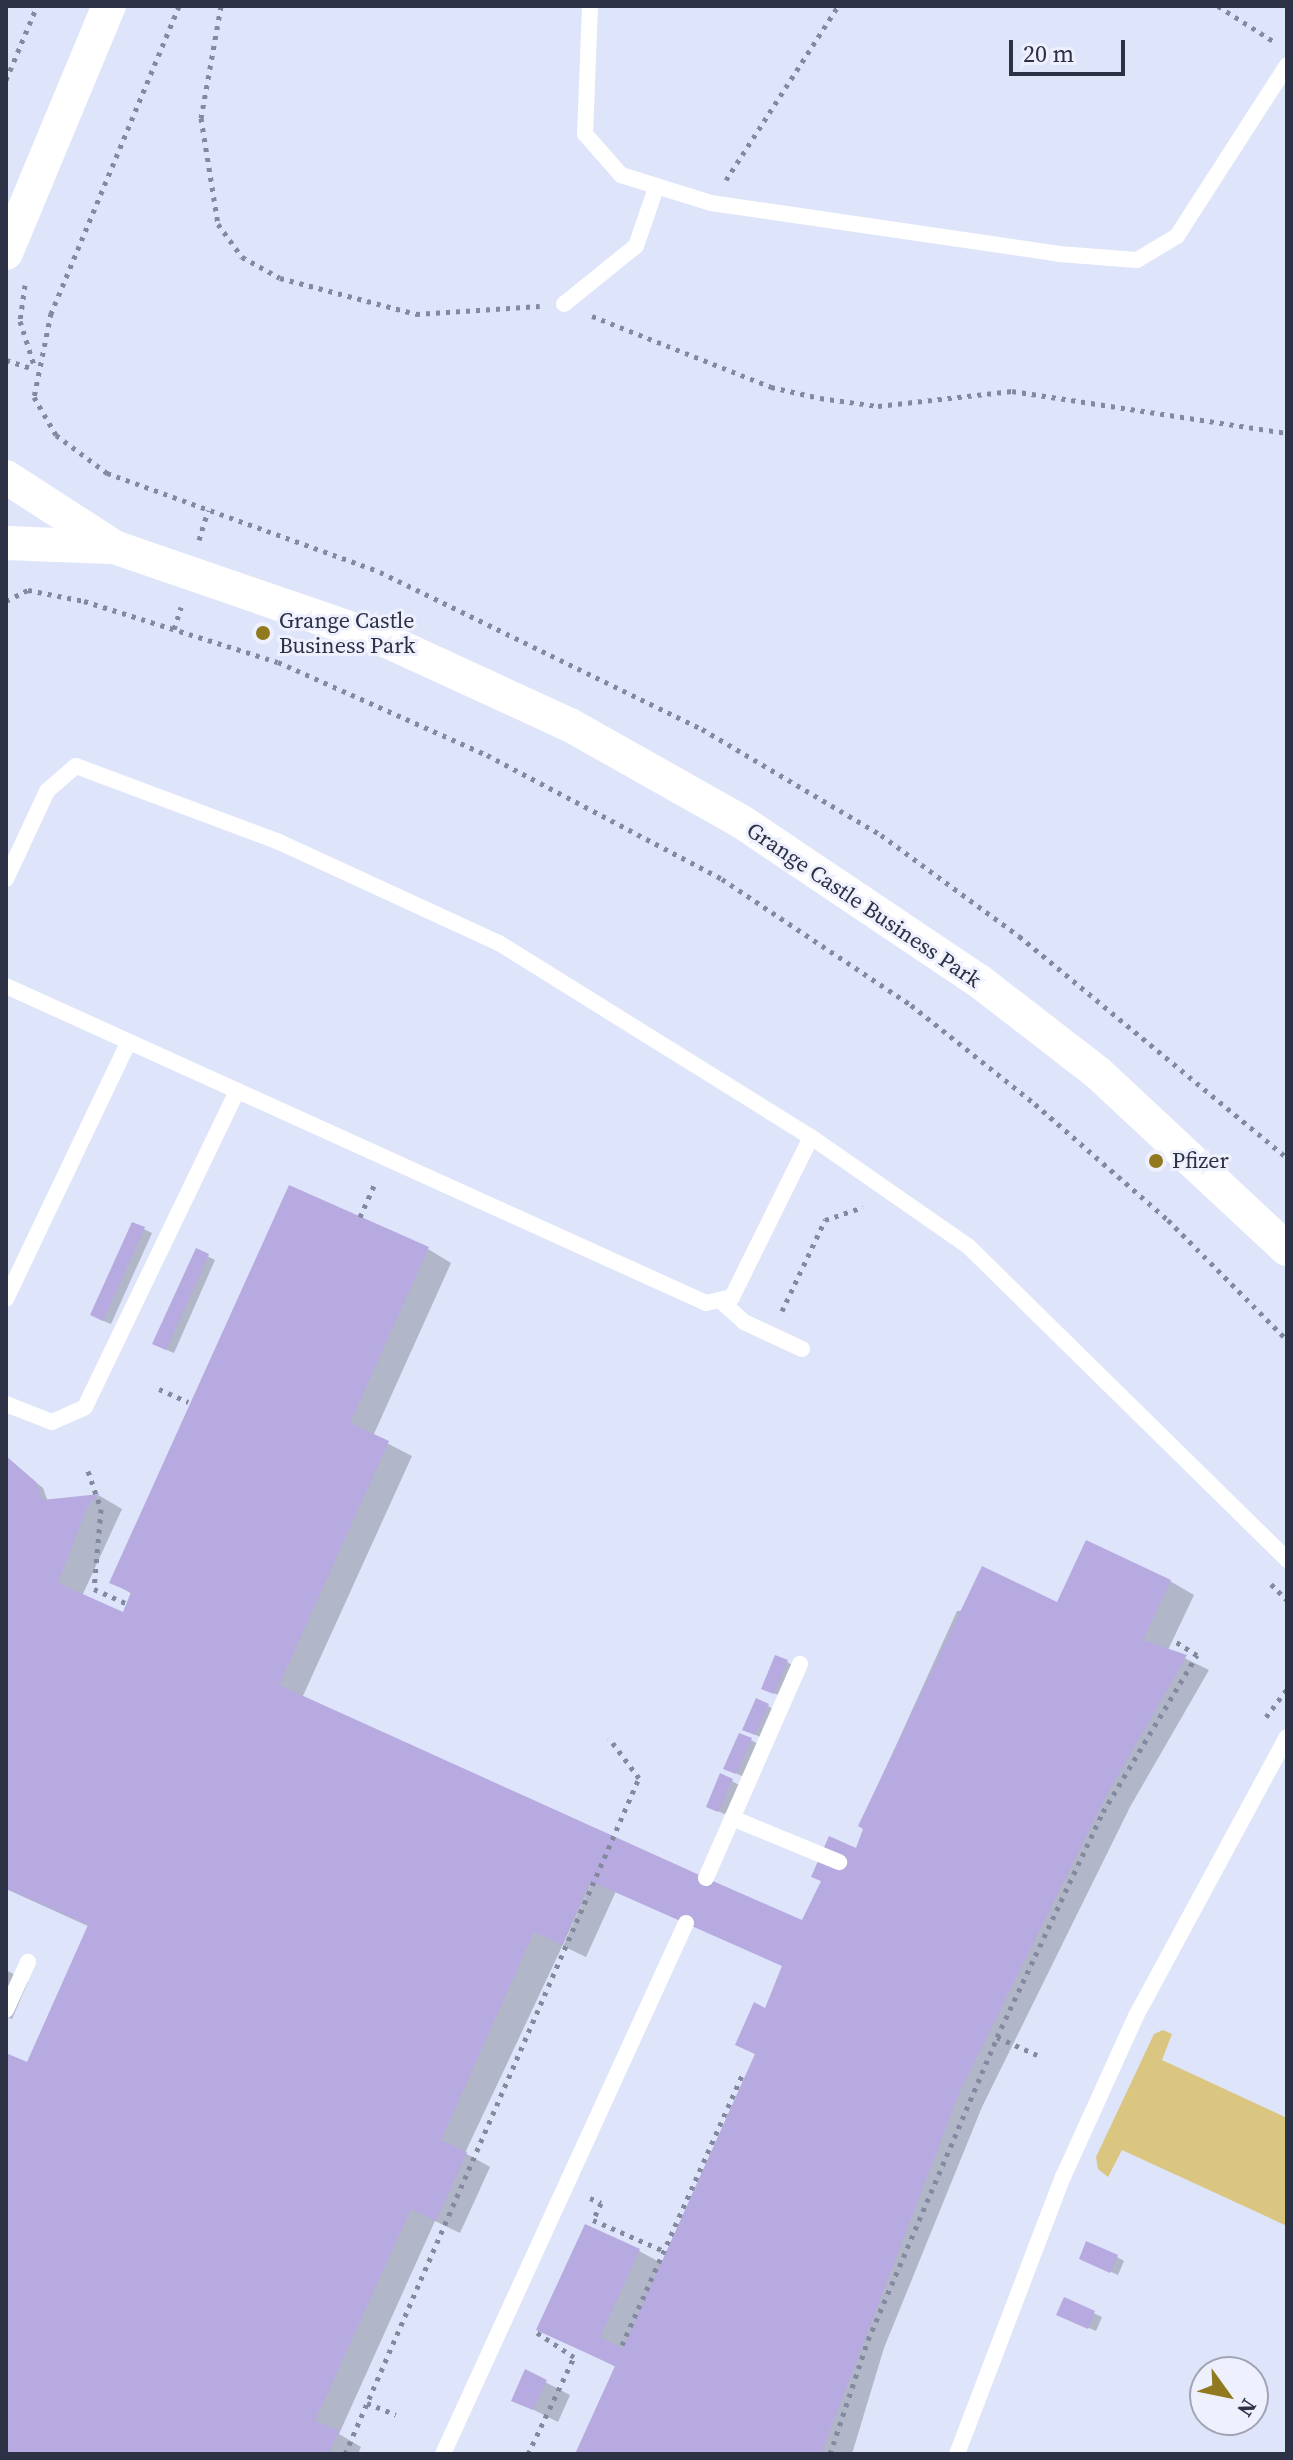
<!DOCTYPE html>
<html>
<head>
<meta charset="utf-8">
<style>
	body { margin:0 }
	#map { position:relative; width:1293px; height:2460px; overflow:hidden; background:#dee4fa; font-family:"Source Serif 4",serif }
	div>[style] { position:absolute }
	.green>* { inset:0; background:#dac680 }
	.shadow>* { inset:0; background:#0003 }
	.building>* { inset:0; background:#b6aae0 }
	.path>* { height:5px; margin-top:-2.5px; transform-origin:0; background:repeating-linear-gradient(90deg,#83899e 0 4px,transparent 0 10px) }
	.service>* { height:16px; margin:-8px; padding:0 8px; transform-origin:8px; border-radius:8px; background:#fff }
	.minor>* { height:34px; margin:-17px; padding:0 17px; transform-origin:17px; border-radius:17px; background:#fff }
	.dots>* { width:22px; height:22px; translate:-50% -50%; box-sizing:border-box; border:4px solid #eef1fd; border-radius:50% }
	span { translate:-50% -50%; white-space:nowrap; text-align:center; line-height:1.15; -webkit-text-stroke:6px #eef1fd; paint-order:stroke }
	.poi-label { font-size:22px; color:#2c3146 }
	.left { translate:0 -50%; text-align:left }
	.street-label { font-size:22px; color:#2c3146 }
	.frame { position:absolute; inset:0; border:8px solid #2c3146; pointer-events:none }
	.north { position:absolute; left:1189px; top:2356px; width:80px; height:80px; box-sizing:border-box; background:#eef1fd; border:2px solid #a0a4b4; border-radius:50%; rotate:123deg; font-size:22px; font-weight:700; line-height:32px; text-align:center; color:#2c3146 }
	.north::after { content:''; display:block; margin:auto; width:28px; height:36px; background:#90791f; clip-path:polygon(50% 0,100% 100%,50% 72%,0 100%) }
	.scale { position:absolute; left:1009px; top:40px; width:116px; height:36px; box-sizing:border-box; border:4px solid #2c3146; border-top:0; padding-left:10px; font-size:24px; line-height:28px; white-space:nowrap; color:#2c3146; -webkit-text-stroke:6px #eef1fd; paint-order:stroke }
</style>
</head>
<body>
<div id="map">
	<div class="green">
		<i style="clip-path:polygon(1163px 2030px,1172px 2034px,1162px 2060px,1287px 2118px,1287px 2226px,1122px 2150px,1108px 2177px,1098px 2169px,1096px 2157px,1154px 2034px)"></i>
	</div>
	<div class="shadow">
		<i style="clip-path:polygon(133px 1224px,152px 1233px,111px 1324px,99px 1319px)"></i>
		<i style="clip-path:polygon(428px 1249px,451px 1263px,373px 1436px,412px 1456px,302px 1698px,804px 1924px,856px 1851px,866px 1829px,860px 1825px,957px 1611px,1058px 1604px,1170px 1581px,1194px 1595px,1168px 1650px,1209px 1670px,1130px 1807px,982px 2107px,884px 2348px,852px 2454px,577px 2454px,616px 2367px,539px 2329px,639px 2251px,663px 2264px,757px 2055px,737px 2044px,766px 2011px,785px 1967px,617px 1889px,586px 1957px,563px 1946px,597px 1872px,465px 2153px,490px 2167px,460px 2233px,435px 2221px,339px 2434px,361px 2447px,358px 2454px,6px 2454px,6px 2055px,28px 2065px,90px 1927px,6px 1889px,6px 1459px,43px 1488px,48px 1502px,100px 1496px,122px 1509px,82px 1596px,124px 1615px,132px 1594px,111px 1582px)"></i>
		<i style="clip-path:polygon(197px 1251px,215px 1260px,174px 1353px,162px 1348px)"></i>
		<i style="clip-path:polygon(787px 1662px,794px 1666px,781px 1696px,771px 1692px)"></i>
		<i style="clip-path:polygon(768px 1706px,775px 1710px,762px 1738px,752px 1733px)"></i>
		<i style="clip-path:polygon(751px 1740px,758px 1744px,744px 1777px,733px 1772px)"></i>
		<i style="clip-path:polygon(732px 1781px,739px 1785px,726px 1815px,716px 1810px)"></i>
		<i style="clip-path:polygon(6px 1970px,28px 1982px,12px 2019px,6px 2017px)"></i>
		<i style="clip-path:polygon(1117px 2257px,1124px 2261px,1118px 2275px,1088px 2262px)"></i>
		<i style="clip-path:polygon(1065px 2300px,1102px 2317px,1096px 2331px,1066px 2318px)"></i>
		<i style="clip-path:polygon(526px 2372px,570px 2395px,558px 2422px,514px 2400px)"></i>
	</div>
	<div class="building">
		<i style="clip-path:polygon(289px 1185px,429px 1247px,350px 1423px,389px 1441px,279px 1685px,706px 1878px,802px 1920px,821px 1881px,811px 1877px,829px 1836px,856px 1848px,863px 1829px,858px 1826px,982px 1566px,1057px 1602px,1086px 1540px,1171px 1580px,1143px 1640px,1187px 1655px,1107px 1794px,959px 2093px,821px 2454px,575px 2454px,615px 2366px,536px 2330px,585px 2224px,640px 2249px,600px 2337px,623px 2348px,755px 2054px,735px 2045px,754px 2002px,765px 2008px,782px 1966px,590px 1881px,562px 1945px,534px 1932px,441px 2140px,467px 2152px,436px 2221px,411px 2209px,315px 2421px,339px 2431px,328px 2454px,6px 2454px,6px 2053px,27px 2062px,88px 1925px,6px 1888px,6px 1456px,36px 1482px,42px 1500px,100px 1494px,88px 1505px,58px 1583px,123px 1612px,131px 1592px,109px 1583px)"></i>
		<i style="clip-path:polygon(132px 1222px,145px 1227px,103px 1321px,90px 1315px)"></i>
		<i style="clip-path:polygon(196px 1248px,209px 1254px,166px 1350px,152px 1344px)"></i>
		<i style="clip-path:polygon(775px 1655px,788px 1660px,774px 1694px,761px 1689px)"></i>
		<i style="clip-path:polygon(756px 1698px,769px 1704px,755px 1735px,742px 1730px)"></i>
		<i style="clip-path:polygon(739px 1733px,752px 1738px,736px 1774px,723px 1769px)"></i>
		<i style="clip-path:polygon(720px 1773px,733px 1779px,718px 1812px,706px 1807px)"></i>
		<i style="clip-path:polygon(1086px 2241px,1118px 2255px,1110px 2273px,1079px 2259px)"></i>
		<i style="clip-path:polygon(1064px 2297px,1095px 2311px,1088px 2329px,1056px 2315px)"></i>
		<i style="clip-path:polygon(525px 2369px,547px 2380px,533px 2410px,511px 2401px)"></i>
	</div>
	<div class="path">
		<i style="left:179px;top:6px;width:333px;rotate:112.6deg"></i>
		<i style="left:51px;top:313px;width:86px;rotate:101.4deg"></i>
		<i style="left:34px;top:397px;width:44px;rotate:59.9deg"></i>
		<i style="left:56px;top:435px;width:64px;rotate:36.7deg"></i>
		<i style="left:107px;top:473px;width:290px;rotate:19.9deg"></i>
		<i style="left:380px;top:572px;width:358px;rotate:26deg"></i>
		<i style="left:702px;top:729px;width:208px;rotate:30.6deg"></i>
		<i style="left:881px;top:835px;width:171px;rotate:36.2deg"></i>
		<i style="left:1019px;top:936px;width:348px;rotate:39.6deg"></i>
		<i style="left:221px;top:6px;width:114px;rotate:100.1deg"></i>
		<i style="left:201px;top:118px;width:107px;rotate:80.9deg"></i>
		<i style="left:218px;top:224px;width:41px;rotate:54deg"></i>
		<i style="left:242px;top:257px;width:43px;rotate:28.9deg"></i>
		<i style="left:280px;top:278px;width:141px;rotate:14.8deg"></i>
		<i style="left:416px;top:314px;width:124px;rotate:-3.7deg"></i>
		<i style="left:1218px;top:6px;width:69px;rotate:32.5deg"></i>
		<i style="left:6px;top:80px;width:80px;rotate:-67.3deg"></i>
		<i style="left:726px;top:180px;width:207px;rotate:-57.2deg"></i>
		<i style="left:25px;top:285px;width:36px;rotate:98deg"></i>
		<i style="left:20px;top:321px;width:49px;rotate:72.3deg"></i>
		<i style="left:592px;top:316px;width:193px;rotate:21.6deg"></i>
		<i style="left:771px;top:387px;width:50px;rotate:12.7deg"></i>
		<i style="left:820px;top:398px;width:59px;rotate:7.9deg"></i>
		<i style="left:878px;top:406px;width:135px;rotate:-6.4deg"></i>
		<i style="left:1012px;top:391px;width:278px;rotate:8.7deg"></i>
		<i style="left:6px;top:360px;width:29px;rotate:18deg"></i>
		<i style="left:199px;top:540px;width:31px;rotate:-73deg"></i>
		<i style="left:6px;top:601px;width:25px;rotate:-27deg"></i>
		<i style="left:28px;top:590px;width:57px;rotate:11.1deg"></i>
		<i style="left:84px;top:601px;width:203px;rotate:17.5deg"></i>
		<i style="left:278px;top:662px;width:229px;rotate:24deg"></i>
		<i style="left:487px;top:755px;width:266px;rotate:27.8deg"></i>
		<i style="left:722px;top:879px;width:227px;rotate:33.7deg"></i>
		<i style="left:911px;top:1005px;width:159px;rotate:38.6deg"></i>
		<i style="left:1035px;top:1104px;width:176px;rotate:41.1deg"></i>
		<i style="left:1168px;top:1220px;width:169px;rotate:45.2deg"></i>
		<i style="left:174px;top:629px;width:23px;rotate:-72deg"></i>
		<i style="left:360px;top:1217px;width:39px;rotate:-66deg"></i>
		<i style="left:782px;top:1311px;width:101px;rotate:-64.7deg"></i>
		<i style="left:825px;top:1220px;width:40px;rotate:-18.9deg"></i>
		<i style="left:159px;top:1389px;width:32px;rotate:24deg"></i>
		<i style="left:88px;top:1471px;width:40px;rotate:71.1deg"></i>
		<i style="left:101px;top:1509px;width:80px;rotate:95deg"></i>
		<i style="left:94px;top:1589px;width:35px;rotate:24deg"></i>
		<i style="left:1271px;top:1584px;width:23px;rotate:45deg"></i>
		<i style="left:1266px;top:1717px;width:35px;rotate:-53deg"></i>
		<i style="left:997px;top:2037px;width:249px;rotate:-64.8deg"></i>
		<i style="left:1103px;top:1812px;width:183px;rotate:-59.1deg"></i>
		<i style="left:1197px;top:1655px;width:28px;rotate:-148deg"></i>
		<i style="left:590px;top:2198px;width:12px;rotate:24deg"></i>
		<i style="left:601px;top:2203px;width:19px;rotate:115deg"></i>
		<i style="left:593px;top:2220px;width:77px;rotate:23.6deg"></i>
		<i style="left:622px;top:2345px;width:295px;rotate:-66deg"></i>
		<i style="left:367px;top:2403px;width:31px;rotate:22deg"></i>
		<i style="left:345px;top:2454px;width:737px;rotate:-66.5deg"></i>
		<i style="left:639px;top:1778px;width:50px;rotate:-126.9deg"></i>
		<i style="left:528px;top:2454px;width:107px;rotate:-64.6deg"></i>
		<i style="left:574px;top:2357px;width:49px;rotate:-146.6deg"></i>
		<i style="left:830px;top:2454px;width:120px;rotate:-71.6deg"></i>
		<i style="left:868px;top:2340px;width:329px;rotate:-66.9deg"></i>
		<i style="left:997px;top:2037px;width:44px;rotate:24.2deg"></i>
	</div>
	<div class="service">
		<i style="left:590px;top:6px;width:128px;rotate:92.2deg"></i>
		<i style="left:585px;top:134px;width:55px;rotate:48.7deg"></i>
		<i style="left:621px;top:175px;width:94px;rotate:17.3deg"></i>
		<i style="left:711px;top:203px;width:352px;rotate:8.3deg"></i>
		<i style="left:1059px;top:254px;width:78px;rotate:4.4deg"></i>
		<i style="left:1137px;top:260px;width:47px;rotate:-31deg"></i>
		<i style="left:1177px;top:236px;width:203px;rotate:-57.2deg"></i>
		<i style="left:564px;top:304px;width:92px;rotate:-38.9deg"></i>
		<i style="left:636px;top:246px;width:61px;rotate:-71deg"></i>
		<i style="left:6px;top:879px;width:97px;rotate:-65deg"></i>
		<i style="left:47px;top:791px;width:38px;rotate:-41deg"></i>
		<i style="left:76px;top:766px;width:215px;rotate:20.5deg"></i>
		<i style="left:277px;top:841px;width:244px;rotate:24.7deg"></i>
		<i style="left:499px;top:943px;width:367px;rotate:31.9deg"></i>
		<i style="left:811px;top:1137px;width:191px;rotate:34.8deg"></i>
		<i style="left:968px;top:1246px;width:448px;rotate:44.5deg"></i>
		<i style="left:6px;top:986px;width:768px;rotate:24.36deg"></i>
		<i style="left:706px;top:1303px;width:27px;rotate:-13deg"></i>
		<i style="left:732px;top:1297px;width:178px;rotate:-63.7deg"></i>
		<i style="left:6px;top:1299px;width:284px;rotate:-64.5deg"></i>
		<i style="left:722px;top:1302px;width:30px;rotate:42deg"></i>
		<i style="left:744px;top:1322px;width:64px;rotate:25deg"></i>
		<i style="left:6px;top:1404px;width:49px;rotate:21.4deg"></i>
		<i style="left:52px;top:1422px;width:36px;rotate:-24deg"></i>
		<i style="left:85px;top:1407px;width:351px;rotate:-64.3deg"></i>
		<i style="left:732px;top:1818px;width:116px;rotate:22.4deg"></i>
		<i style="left:706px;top:1878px;width:234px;rotate:-66.3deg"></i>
		<i style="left:6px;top:2010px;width:53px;rotate:-65.4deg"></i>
		<i style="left:443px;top:2454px;width:584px;rotate:-65.41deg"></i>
		<i style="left:957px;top:2454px;width:297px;rotate:-69.1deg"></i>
		<i style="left:1063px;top:2177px;width:177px;rotate:-65.6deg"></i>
		<i style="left:1136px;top:2016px;width:317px;rotate:-61.6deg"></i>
	</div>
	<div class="minor">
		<i style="left:6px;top:253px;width:268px;rotate:-67.4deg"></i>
		<i style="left:6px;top:477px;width:129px;rotate:32.9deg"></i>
		<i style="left:114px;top:547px;width:289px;rotate:19deg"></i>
		<i style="left:387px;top:641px;width:201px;rotate:24.7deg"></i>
		<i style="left:570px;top:725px;width:197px;rotate:29.4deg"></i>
		<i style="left:742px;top:822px;width:285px;rotate:33.9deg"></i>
		<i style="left:979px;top:981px;width:150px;rotate:37.7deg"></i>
		<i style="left:1098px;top:1073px;width:258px;rotate:43deg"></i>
		<i style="left:6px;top:543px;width:104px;rotate:2.2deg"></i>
	</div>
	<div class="dots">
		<i style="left:263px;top:633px;background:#90791f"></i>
		<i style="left:1156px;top:1161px;background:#90791f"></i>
	</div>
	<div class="poi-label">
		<span class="left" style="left:279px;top:633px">Grange Castle<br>Business Park</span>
		<span class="left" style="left:1172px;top:1161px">Pfizer</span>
	</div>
	<div class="street-label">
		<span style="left:864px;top:905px;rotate:34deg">Grange Castle Business Park</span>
	</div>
	<div class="frame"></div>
	<div class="north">N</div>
	<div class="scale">20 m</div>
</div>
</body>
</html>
